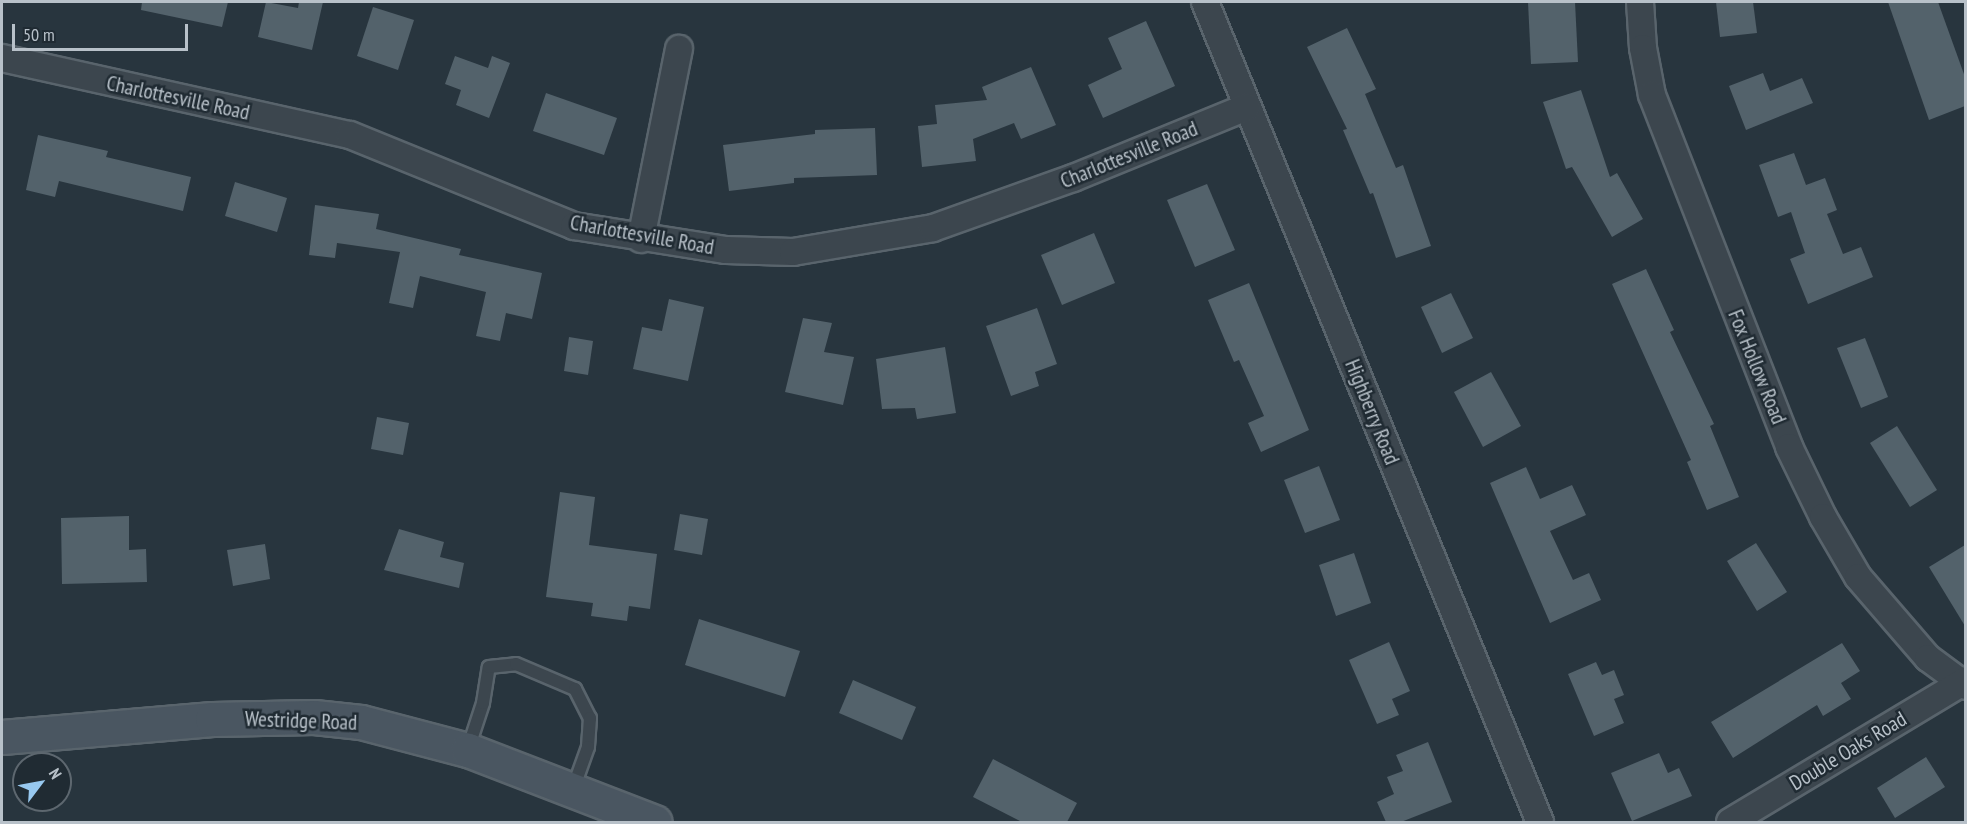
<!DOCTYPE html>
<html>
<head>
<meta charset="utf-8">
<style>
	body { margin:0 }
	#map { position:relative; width:1967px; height:824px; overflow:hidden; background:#28353e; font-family:"PT Sans Narrow",sans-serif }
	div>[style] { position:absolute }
	.building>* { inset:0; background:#53626b }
	.roads { filter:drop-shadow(2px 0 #59646c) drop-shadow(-2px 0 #59646c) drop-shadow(0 2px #59646c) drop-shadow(0 -2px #59646c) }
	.lane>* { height:12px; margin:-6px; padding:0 6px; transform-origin:6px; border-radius:6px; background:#3c464e }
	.street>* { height:26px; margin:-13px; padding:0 13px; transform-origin:13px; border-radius:13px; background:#3c464e }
	.secondary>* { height:33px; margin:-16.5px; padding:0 16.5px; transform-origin:16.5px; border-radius:16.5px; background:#4a5661 }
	span { translate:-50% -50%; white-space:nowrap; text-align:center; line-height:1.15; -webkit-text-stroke:5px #202b33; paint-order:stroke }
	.street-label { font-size:21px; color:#b8c1c9 }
	.frame { position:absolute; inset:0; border:3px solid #b8c1c9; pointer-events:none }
	.north { position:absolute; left:12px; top:752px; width:60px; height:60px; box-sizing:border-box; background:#202b33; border:2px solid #5d676f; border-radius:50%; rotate:58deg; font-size:16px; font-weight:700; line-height:24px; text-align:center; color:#b8c1c9 }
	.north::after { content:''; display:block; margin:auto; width:21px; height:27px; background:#97c8ef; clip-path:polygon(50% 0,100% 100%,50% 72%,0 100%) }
	.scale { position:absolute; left:12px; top:24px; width:176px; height:27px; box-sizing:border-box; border:3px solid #b8c1c9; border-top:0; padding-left:8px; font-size:18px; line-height:21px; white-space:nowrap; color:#b8c1c9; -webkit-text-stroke:4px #202b33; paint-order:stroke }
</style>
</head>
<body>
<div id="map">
	<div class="building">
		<i style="clip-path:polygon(142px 2px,228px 2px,222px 27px,141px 10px)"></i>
		<i style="clip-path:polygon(266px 2px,298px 8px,299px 2px,323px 2px,312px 50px,258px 37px)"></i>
		<i style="clip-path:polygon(1528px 2px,1575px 2px,1578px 62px,1531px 64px)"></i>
		<i style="clip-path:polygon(1716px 2px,1753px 2px,1757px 33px,1720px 37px)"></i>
		<i style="clip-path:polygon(1888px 2px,1938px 2px,1965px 77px,1965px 106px,1929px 120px)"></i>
		<i style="clip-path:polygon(373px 7px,414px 20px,398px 70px,357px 56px)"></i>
		<i style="clip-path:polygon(1146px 21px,1175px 86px,1103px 118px,1088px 85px,1122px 69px,1108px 38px)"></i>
		<i style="clip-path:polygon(1347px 28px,1376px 89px,1365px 94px,1396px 168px,1403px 165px,1431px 246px,1396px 258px,1373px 193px,1370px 194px,1343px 130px,1347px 129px,1307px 47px)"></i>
		<i style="clip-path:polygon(455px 56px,488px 68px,492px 56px,510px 63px,489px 118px,456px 105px,461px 90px,445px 84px)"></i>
		<i style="clip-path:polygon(1031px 67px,1056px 125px,1021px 139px,1014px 123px,973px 139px,976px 161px,922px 167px,918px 126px,937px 124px,935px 105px,987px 100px,982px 87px)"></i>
		<i style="clip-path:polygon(1763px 73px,1770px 91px,1802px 78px,1813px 103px,1746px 130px,1729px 86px)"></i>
		<i style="clip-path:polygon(1581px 90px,1610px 177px,1617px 173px,1643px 219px,1612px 237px,1572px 167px,1566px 169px,1543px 102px)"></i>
		<i style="clip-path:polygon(546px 93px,617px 118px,604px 155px,533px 131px)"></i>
		<i style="clip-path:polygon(875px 128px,877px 175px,794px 178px,794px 183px,729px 191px,723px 145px,815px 134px,815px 130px)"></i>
		<i style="clip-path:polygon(38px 135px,108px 151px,106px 157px,191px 177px,183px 211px,59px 181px,55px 197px,26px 190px)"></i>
		<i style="clip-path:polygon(1794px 153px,1806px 185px,1825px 178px,1837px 210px,1827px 214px,1843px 254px,1861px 247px,1873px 277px,1808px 304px,1790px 259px,1805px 253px,1791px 212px,1778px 217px,1759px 165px)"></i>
		<i style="clip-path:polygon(235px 182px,287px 198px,277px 232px,225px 216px)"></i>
		<i style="clip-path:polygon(1207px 184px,1235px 250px,1195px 267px,1167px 200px)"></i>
		<i style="clip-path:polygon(315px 205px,379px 214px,376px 229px,461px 249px,459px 255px,542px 273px,532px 319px,506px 313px,500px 341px,476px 336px,486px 292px,420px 276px,413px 308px,389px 303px,400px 252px,337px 243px,335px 258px,309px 255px)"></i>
		<i style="clip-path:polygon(1094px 233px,1115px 283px,1062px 305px,1041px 255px)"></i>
		<i style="clip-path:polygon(1646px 269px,1674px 330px,1670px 332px,1714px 424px,1710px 426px,1739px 497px,1707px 510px,1687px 462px,1691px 460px,1612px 284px)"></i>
		<i style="clip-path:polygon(1249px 283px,1309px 430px,1261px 452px,1248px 423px,1264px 416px,1239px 360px,1234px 362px,1208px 300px)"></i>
		<i style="clip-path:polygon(1451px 293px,1473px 338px,1442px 353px,1421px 307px)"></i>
		<i style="clip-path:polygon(669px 299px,704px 307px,688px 381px,633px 369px,642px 327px,662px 331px)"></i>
		<i style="clip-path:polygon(1037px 308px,1057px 364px,1035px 372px,1039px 386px,1011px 396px,986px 326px)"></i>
		<i style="clip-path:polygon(803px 318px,832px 323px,824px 352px,854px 357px,843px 405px,785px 392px)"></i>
		<i style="clip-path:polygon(569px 337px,593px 341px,588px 375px,564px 371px)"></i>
		<i style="clip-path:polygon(1865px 338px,1888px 397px,1861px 408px,1837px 348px)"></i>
		<i style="clip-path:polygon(945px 347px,956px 413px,917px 419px,915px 408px,882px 409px,876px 359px)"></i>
		<i style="clip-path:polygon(1491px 372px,1521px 426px,1483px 447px,1454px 392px)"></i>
		<i style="clip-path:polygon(377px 417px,409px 423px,403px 455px,371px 449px)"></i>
		<i style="clip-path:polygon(1897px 426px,1937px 490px,1910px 507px,1870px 443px)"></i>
		<i style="clip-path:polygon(1319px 466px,1340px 520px,1305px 533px,1284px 480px)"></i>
		<i style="clip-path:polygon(1526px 467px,1540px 499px,1572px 485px,1586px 515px,1550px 531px,1573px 580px,1589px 573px,1601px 600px,1550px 623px,1490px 483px)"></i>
		<i style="clip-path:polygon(560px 492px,595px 497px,589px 545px,657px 554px,650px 609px,629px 606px,627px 621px,591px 616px,593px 603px,546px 597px)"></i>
		<i style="clip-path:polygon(680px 514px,708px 519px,702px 555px,674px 550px)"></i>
		<i style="clip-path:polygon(129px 516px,129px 550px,146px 549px,147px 582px,62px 584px,61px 518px)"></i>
		<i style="clip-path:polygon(399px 529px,444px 542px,440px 557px,464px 563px,459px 588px,384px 570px)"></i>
		<i style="clip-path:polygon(1756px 543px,1787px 592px,1757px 611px,1727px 561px)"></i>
		<i style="clip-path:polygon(265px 544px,270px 579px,233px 586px,227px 550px)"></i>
		<i style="clip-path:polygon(1965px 545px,1965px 626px,1929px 567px)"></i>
		<i style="clip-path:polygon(1354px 553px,1371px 603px,1336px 616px,1319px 565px)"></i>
		<i style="clip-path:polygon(699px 619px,800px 651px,785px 697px,685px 665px)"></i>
		<i style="clip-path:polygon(1389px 642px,1410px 691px,1392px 699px,1399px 715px,1377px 724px,1349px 660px)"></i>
		<i style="clip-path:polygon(1842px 643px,1860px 671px,1841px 683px,1851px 699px,1823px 716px,1817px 705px,1733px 758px,1711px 722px)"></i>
		<i style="clip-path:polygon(1596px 662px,1602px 675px,1614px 670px,1624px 695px,1614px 699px,1624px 723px,1594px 736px,1568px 674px)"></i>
		<i style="clip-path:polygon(853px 680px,916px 707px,902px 740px,839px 713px)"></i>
		<i style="clip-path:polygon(1428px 742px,1452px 802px,1401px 822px,1386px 822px,1377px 802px,1394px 794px,1387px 777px,1403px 771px,1396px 755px)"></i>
		<i style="clip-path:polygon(1659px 753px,1668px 773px,1679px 768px,1692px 796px,1632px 821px,1611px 773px)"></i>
		<i style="clip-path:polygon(1926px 757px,1945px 787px,1895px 818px,1877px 788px)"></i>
		<i style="clip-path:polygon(993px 759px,1077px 803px,1067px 822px,1022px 822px,973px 797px)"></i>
	</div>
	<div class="roads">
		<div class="lane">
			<i style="left:468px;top:749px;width:48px;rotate:-71.9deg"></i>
			<i style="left:483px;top:703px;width:36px;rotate:-81deg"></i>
			<i style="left:489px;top:667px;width:27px;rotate:-6deg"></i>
			<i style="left:516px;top:664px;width:64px;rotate:23deg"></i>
			<i style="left:575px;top:689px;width:33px;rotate:63deg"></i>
			<i style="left:590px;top:718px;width:29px;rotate:94deg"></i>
			<i style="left:588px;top:747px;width:45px;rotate:109.7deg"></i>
		</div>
		<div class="street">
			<i style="left:1205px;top:2px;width:886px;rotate:67.78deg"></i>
			<i style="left:1640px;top:2px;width:46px;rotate:86.3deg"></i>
			<i style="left:1643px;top:48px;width:48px;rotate:79.2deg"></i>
			<i style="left:1652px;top:95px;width:378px;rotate:68.7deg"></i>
			<i style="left:1789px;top:447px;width:78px;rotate:64.1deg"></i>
			<i style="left:1823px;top:517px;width:69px;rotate:59.7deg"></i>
			<i style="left:1858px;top:577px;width:107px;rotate:49.2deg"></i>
			<i style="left:1928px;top:658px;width:47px;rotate:36.4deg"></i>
			<i style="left:2px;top:58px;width:356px;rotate:12.5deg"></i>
			<i style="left:350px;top:135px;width:242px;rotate:22.1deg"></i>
			<i style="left:574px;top:226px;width:154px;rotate:9deg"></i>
			<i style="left:726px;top:250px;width:67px;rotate:1.7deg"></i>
			<i style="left:793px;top:252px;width:142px;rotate:-9.7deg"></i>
			<i style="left:933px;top:228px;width:149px;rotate:-19.7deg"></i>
			<i style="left:1073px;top:178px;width:188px;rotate:-22.2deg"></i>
			<i style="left:641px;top:239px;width:194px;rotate:-78.7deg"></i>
			<i style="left:1730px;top:822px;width:275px;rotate:-31deg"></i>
		</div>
		<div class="secondary">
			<i style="left:2px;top:737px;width:211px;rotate:-4.9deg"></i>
			<i style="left:212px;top:719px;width:102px;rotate:-1.1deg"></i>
			<i style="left:314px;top:717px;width:47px;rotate:6.1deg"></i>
			<i style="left:361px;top:722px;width:111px;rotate:14.7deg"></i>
			<i style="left:468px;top:750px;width:200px;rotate:21.1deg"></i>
		</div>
	</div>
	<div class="street-label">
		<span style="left:178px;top:98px;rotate:12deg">Charlottesville Road</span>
		<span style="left:1129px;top:155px;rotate:-22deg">Charlottesville Road</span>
		<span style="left:642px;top:235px;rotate:10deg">Charlottesville Road</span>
		<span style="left:1757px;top:367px;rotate:68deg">Fox Hollow Road</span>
		<span style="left:1372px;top:412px;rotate:68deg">Highberry Road</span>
		<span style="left:301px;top:721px;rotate:2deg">Westridge Road</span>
		<span style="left:1848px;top:751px;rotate:-31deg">Double Oaks Road</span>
	</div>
	<div class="frame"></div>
	<div class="north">N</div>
	<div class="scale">50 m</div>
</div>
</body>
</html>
